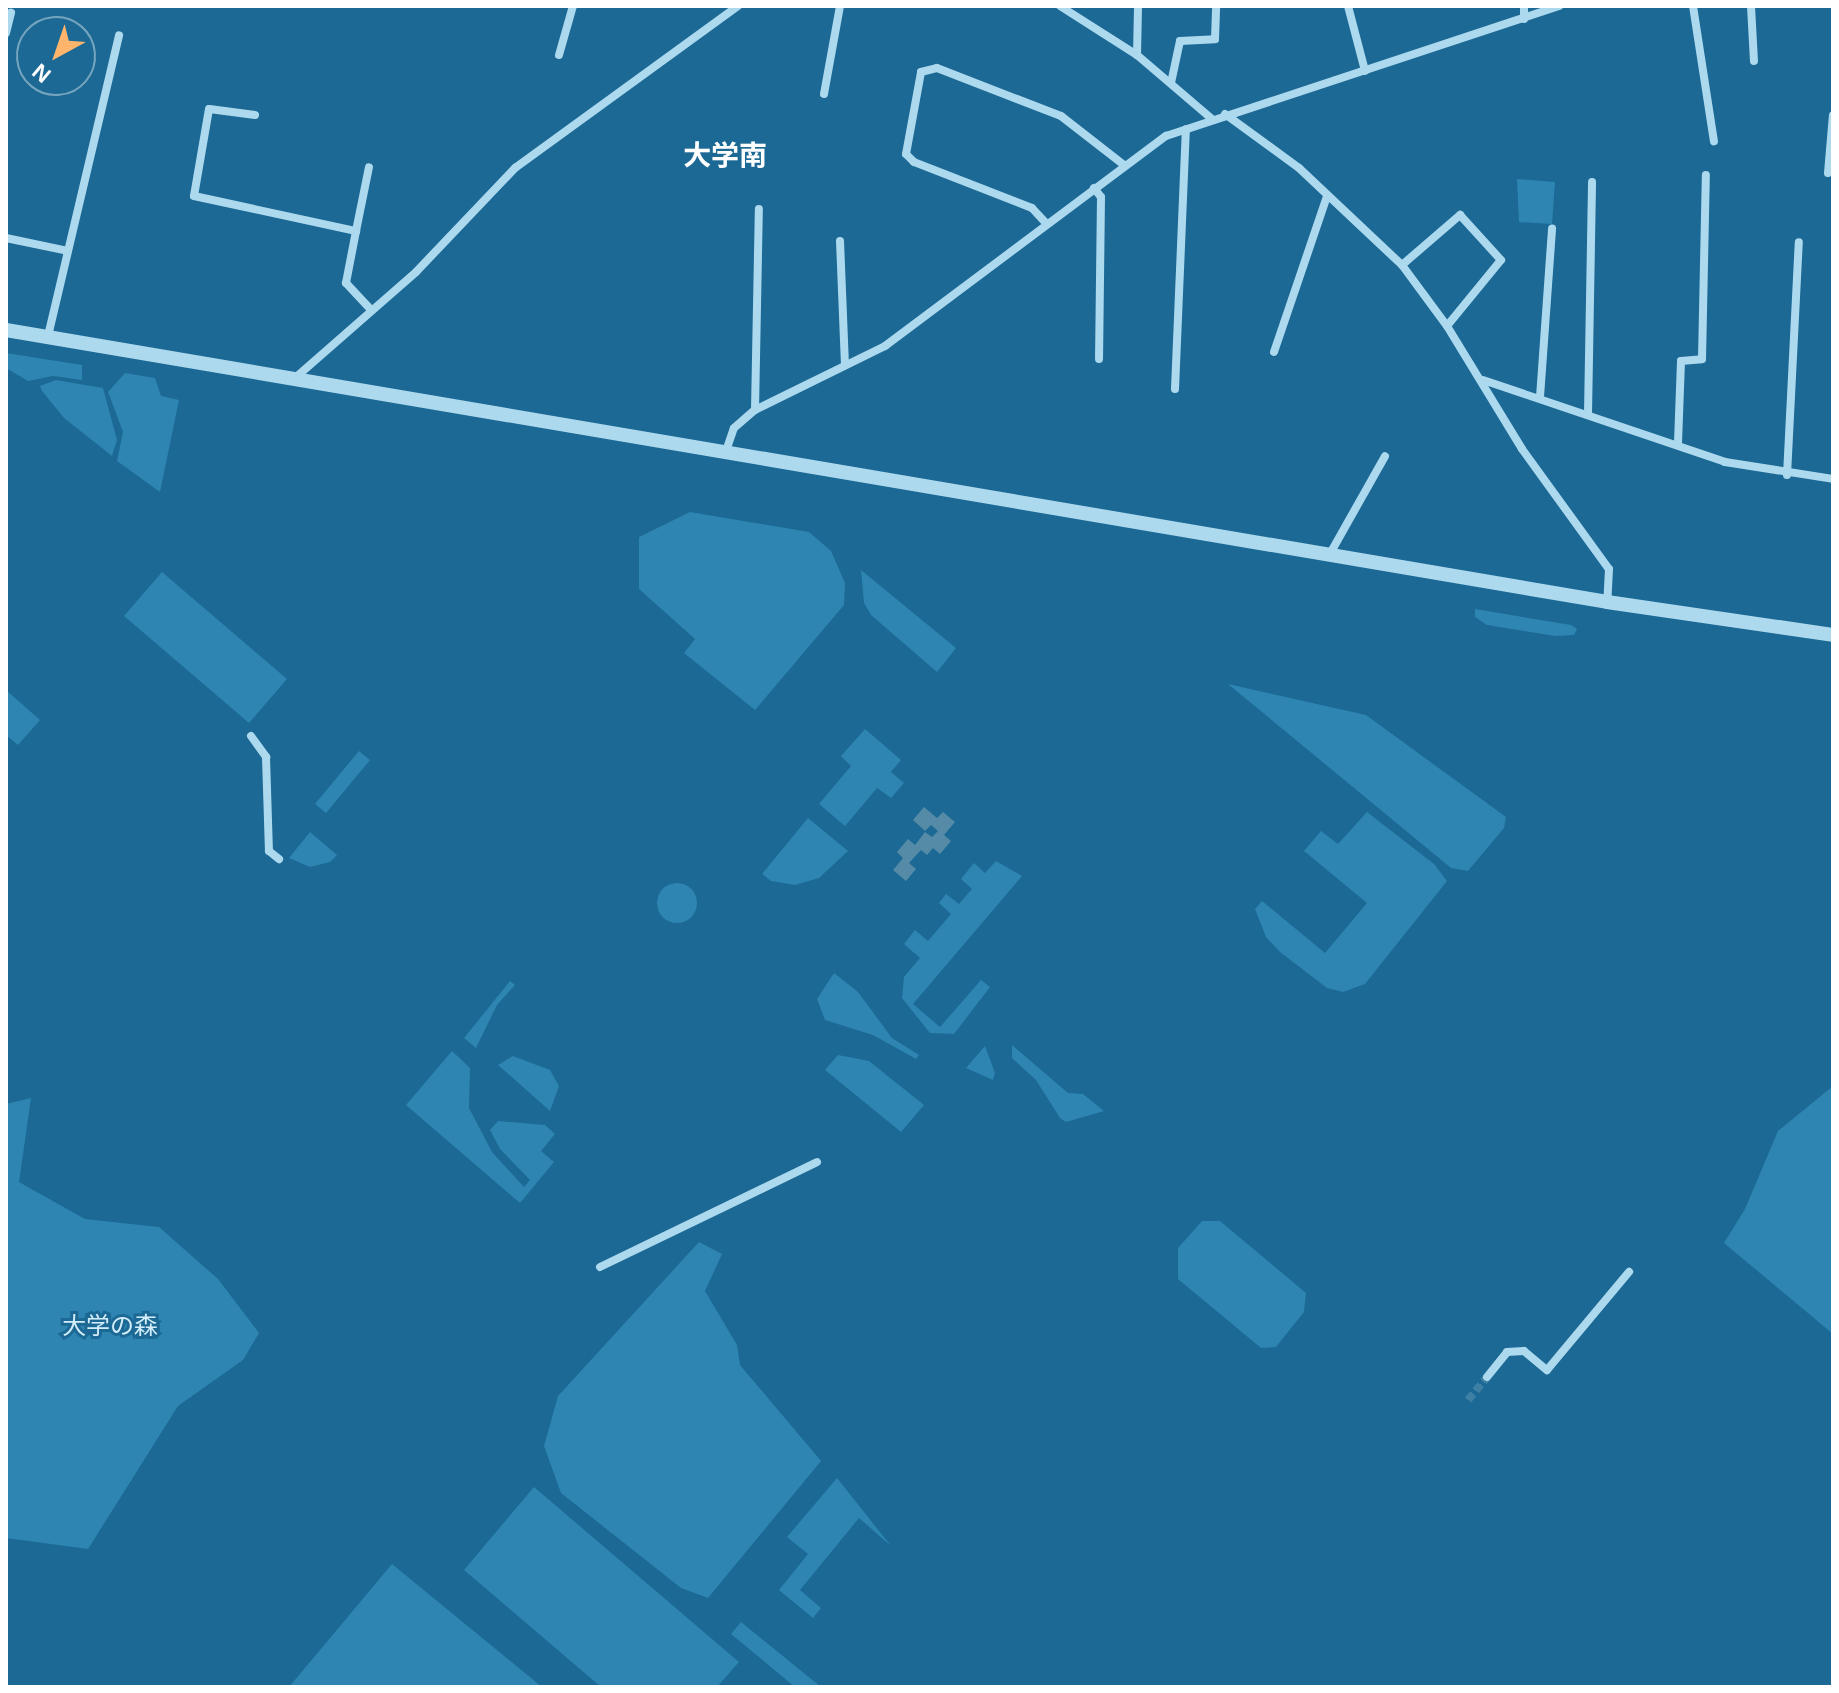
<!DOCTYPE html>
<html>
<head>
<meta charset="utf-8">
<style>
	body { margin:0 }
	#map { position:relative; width:1839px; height:1693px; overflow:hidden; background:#1b6994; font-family:Arial,"Noto Sans JP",sans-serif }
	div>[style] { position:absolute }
	.green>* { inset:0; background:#2e85b2 }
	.round { border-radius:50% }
	.water>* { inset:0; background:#558ba7 }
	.minor-tunnel>* { height:8px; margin-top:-4px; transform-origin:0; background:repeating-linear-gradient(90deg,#3d80a4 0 8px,transparent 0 12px) }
	.minor>* { height:8px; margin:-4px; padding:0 4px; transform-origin:4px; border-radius:4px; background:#add9ef }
	.tertiary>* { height:14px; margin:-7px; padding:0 7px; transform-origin:7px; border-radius:7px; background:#add9ef }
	span { translate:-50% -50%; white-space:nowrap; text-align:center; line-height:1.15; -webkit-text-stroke:6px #1b6994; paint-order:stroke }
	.park-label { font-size:24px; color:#d3edfb }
	.quarter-label { font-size:28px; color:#fff; font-weight:700 }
	.frame { position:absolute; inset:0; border:8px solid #fff; pointer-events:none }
	.north { position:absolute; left:16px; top:16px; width:80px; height:80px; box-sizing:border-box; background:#1b6994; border:2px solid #76a5bf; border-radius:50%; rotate:220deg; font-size:22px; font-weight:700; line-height:32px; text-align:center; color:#fff }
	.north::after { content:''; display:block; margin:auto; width:28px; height:36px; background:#ffb56b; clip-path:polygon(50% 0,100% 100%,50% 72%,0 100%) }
</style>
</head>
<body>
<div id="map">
	<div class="green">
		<i style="clip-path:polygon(1517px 179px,1555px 182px,1552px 224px,1519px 222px)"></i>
		<i style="clip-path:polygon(6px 353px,82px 365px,82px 380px,53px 376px,28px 381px,6px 368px)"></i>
		<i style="clip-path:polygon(125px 373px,155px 378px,161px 396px,179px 400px,160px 492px,117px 461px,123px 432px,108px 392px)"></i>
		<i style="clip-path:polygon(56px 380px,103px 388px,117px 440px,112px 456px,64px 418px,42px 391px,40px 386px)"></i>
		<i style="clip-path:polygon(690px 512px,809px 532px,831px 551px,845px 583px,844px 605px,755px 710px,684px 653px,695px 639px,639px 589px,639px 537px)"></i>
		<i style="clip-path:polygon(861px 570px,956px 648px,937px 672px,871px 615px,864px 603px)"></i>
		<i style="clip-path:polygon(162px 572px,287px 679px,249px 723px,124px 616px)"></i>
		<i style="clip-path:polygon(1475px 609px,1571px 625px,1577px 629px,1574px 635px,1555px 636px,1487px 625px,1475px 617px)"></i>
		<i style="clip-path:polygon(1228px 684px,1366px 715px,1506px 817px,1504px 828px,1468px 871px,1451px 868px)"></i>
		<i style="clip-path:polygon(6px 690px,40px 720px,18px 745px,6px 735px)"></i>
		<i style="clip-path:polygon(865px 729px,901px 760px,891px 772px,904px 783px,891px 798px,877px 788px,845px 826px,819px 804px,851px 766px,841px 756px)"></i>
		<i style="clip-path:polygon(359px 751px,370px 760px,326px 813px,315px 804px)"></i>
		<i style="clip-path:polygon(1367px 812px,1434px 864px,1447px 881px,1365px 984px,1343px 992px,1327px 988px,1280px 952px,1266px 937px,1255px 909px,1262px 901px,1325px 953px,1367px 903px,1304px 851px,1321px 831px,1338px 844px)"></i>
		<i style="clip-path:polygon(808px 818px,848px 851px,819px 878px,795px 885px,771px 881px,762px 874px)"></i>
		<i style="clip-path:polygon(310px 832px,337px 855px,330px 862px,310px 867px,289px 858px)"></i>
		<i style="clip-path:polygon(996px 861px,1022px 876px,913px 1004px,940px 1027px,981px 980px,990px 987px,954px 1034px,930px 1033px,902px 998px,904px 977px,920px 958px,904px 944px,915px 930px,928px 941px,951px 914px,939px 903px,946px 894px,959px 904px,972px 889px,961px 879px,974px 863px,985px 873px)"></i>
		<i class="round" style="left:657px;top:883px;width:40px;height:40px"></i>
		<i style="clip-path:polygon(834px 973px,858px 992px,892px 1038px,919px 1055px,916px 1059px,873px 1035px,825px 1020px,817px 999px)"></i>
		<i style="clip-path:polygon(510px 981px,515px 985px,497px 1005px,476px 1048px,464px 1038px)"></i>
		<i style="clip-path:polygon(1012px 1045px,1068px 1093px,1083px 1094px,1104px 1111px,1066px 1122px,1060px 1118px,1036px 1080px,1012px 1058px)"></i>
		<i style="clip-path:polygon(985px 1046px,995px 1073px,993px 1080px,966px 1068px)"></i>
		<i style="clip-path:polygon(452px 1051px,470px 1068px,469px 1108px,492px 1152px,524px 1187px,530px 1180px,500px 1149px,490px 1130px,498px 1121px,545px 1125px,555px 1134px,541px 1151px,554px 1162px,520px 1203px,406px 1105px)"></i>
		<i style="clip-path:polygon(838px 1055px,869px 1061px,924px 1105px,901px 1132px,825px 1070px)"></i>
		<i style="clip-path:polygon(513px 1056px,550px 1070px,559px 1086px,550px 1111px,498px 1065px)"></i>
		<i style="clip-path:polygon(1833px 1086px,1833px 1334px,1724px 1243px,1745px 1209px,1778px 1131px)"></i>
		<i style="clip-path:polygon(31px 1098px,19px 1182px,85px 1219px,159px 1227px,218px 1279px,259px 1333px,243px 1360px,178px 1406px,88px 1549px,6px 1538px,6px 1104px)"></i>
		<i style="clip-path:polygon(1202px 1221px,1220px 1221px,1306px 1293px,1304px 1312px,1276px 1347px,1261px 1348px,1178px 1279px,1178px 1248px)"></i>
		<i style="clip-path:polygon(699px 1242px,722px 1254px,705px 1291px,737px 1345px,740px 1365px,821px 1461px,708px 1598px,681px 1588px,561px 1493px,544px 1446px,558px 1396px)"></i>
		<i style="clip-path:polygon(837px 1478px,891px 1546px,859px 1518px,800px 1590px,821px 1608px,813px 1618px,779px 1590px,808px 1554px,787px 1537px)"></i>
		<i style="clip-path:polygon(534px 1487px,739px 1662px,717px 1687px,601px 1687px,464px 1570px)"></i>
		<i style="clip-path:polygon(392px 1564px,542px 1687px,289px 1687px)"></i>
		<i style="clip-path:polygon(741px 1622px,821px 1687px,795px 1687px,731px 1634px)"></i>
	</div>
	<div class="water">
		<i style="clip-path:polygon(924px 807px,937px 818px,943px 812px,955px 822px,944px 835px,951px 841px,940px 854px,933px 848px,927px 855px,921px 850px,909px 863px,916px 869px,906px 881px,893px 870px,903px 858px,897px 852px,908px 839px,915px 845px,925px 832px,932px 837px,938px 831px,931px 825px,925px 831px,913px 820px)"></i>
	</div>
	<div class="minor-tunnel">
		<i style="left:1468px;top:1400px;width:30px;rotate:-50deg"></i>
	</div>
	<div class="minor">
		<i style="left:1060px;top:6px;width:91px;rotate:32.5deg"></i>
		<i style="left:1137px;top:55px;width:99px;rotate:40.5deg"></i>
		<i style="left:1348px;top:6px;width:67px;rotate:75.3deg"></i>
		<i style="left:1524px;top:6px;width:13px;rotate:90deg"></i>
		<i style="left:1693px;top:6px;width:137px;rotate:81.2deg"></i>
		<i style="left:1751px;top:6px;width:55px;rotate:86.9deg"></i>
		<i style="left:6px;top:33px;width:21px;rotate:-76deg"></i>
		<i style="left:559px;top:55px;width:51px;rotate:-74.1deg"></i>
		<i style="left:1137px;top:55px;width:49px;rotate:-88.8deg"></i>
		<i style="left:1171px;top:83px;width:43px;rotate:-77.9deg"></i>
		<i style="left:1180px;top:41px;width:35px;rotate:-3deg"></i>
		<i style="left:1215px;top:39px;width:33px;rotate:-88deg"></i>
		<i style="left:824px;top:94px;width:89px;rotate:-79.7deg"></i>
		<i style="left:1225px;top:114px;width:92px;rotate:36.1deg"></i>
		<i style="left:1299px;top:168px;width:141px;rotate:43.3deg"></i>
		<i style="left:1402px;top:265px;width:76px;rotate:53.6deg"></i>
		<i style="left:1447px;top:326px;width:144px;rotate:58.6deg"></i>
		<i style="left:1522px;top:449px;width:148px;rotate:54.1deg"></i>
		<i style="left:1609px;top:569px;width:33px;rotate:93deg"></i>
		<i style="left:255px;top:115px;width:46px;rotate:-172.6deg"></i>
		<i style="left:209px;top:109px;width:88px;rotate:99.8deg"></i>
		<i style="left:194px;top:196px;width:166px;rotate:12.2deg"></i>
		<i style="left:356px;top:231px;width:53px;rotate:100.9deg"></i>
		<i style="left:346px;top:283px;width:37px;rotate:47deg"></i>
		<i style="left:1828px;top:173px;width:58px;rotate:-85.1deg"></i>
		<i style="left:1094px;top:188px;width:11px;rotate:52deg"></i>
		<i style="left:1101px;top:197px;width:162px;rotate:90.7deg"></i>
		<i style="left:1045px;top:222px;width:19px;rotate:-133deg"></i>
		<i style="left:1032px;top:208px;width:127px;rotate:-158.7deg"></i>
		<i style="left:914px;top:162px;width:11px;rotate:-135deg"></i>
		<i style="left:906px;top:154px;width:83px;rotate:-79.6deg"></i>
		<i style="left:921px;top:72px;width:16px;rotate:-14deg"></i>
		<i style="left:937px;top:68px;width:133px;rotate:21.2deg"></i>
		<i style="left:1061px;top:116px;width:80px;rotate:37.9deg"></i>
		<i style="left:356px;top:231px;width:65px;rotate:-78.5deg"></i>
		<i style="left:6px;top:238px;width:63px;rotate:11.8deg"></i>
		<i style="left:840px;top:241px;width:123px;rotate:87.7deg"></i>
		<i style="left:1402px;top:265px;width:77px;rotate:-40.8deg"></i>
		<i style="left:1460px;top:215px;width:61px;rotate:47.7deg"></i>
		<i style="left:1501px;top:260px;width:85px;rotate:129.3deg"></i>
		<i style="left:48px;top:336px;width:309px;rotate:-76.7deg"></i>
		<i style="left:1274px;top:352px;width:165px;rotate:-71.2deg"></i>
		<i style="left:295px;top:378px;width:161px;rotate:-41.2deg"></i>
		<i style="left:416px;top:272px;width:144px;rotate:-46.4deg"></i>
		<i style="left:515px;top:168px;width:276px;rotate:-36deg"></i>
		<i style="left:1483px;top:380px;width:256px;rotate:18.7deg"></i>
		<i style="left:1725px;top:462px;width:109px;rotate:8.9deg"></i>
		<i style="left:1175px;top:389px;width:260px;rotate:-87.6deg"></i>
		<i style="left:1540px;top:397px;width:169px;rotate:-85.9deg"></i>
		<i style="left:755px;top:410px;width:201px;rotate:-88.9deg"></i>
		<i style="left:1588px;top:414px;width:232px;rotate:-89deg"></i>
		<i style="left:1678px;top:443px;width:82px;rotate:-87.9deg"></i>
		<i style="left:1681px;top:361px;width:21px;rotate:-5deg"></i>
		<i style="left:1702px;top:359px;width:184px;rotate:-88.8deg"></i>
		<i style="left:726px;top:451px;width:24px;rotate:-71deg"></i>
		<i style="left:734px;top:428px;width:28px;rotate:-41deg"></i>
		<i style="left:755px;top:410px;width:145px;rotate:-26.2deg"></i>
		<i style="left:885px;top:346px;width:351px;rotate:-36.8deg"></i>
		<i style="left:1166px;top:136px;width:414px;rotate:-18.3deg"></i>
		<i style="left:1787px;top:475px;width:233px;rotate:-87.1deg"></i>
		<i style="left:1331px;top:552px;width:110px;rotate:-60.6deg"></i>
		<i style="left:251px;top:736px;width:26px;rotate:54deg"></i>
		<i style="left:266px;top:757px;width:94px;rotate:88.2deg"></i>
		<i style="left:269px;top:851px;width:13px;rotate:39deg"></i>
		<i style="left:600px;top:1267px;width:241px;rotate:-25.8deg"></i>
		<i style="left:1487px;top:1377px;width:32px;rotate:-51deg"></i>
		<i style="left:1507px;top:1352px;width:17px;rotate:-3deg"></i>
		<i style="left:1524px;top:1351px;width:30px;rotate:40deg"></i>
		<i style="left:1547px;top:1370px;width:128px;rotate:-50.1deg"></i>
	</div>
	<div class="tertiary">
		<i style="left:6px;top:330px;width:1624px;rotate:9.64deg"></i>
		<i style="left:1607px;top:602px;width:228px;rotate:8.3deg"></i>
	</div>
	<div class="park-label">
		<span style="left:110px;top:1326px">大学の森</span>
	</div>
	<div class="quarter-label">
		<span style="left:725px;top:156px">大学南</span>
	</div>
	<div class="frame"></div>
	<div class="north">N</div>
</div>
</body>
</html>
